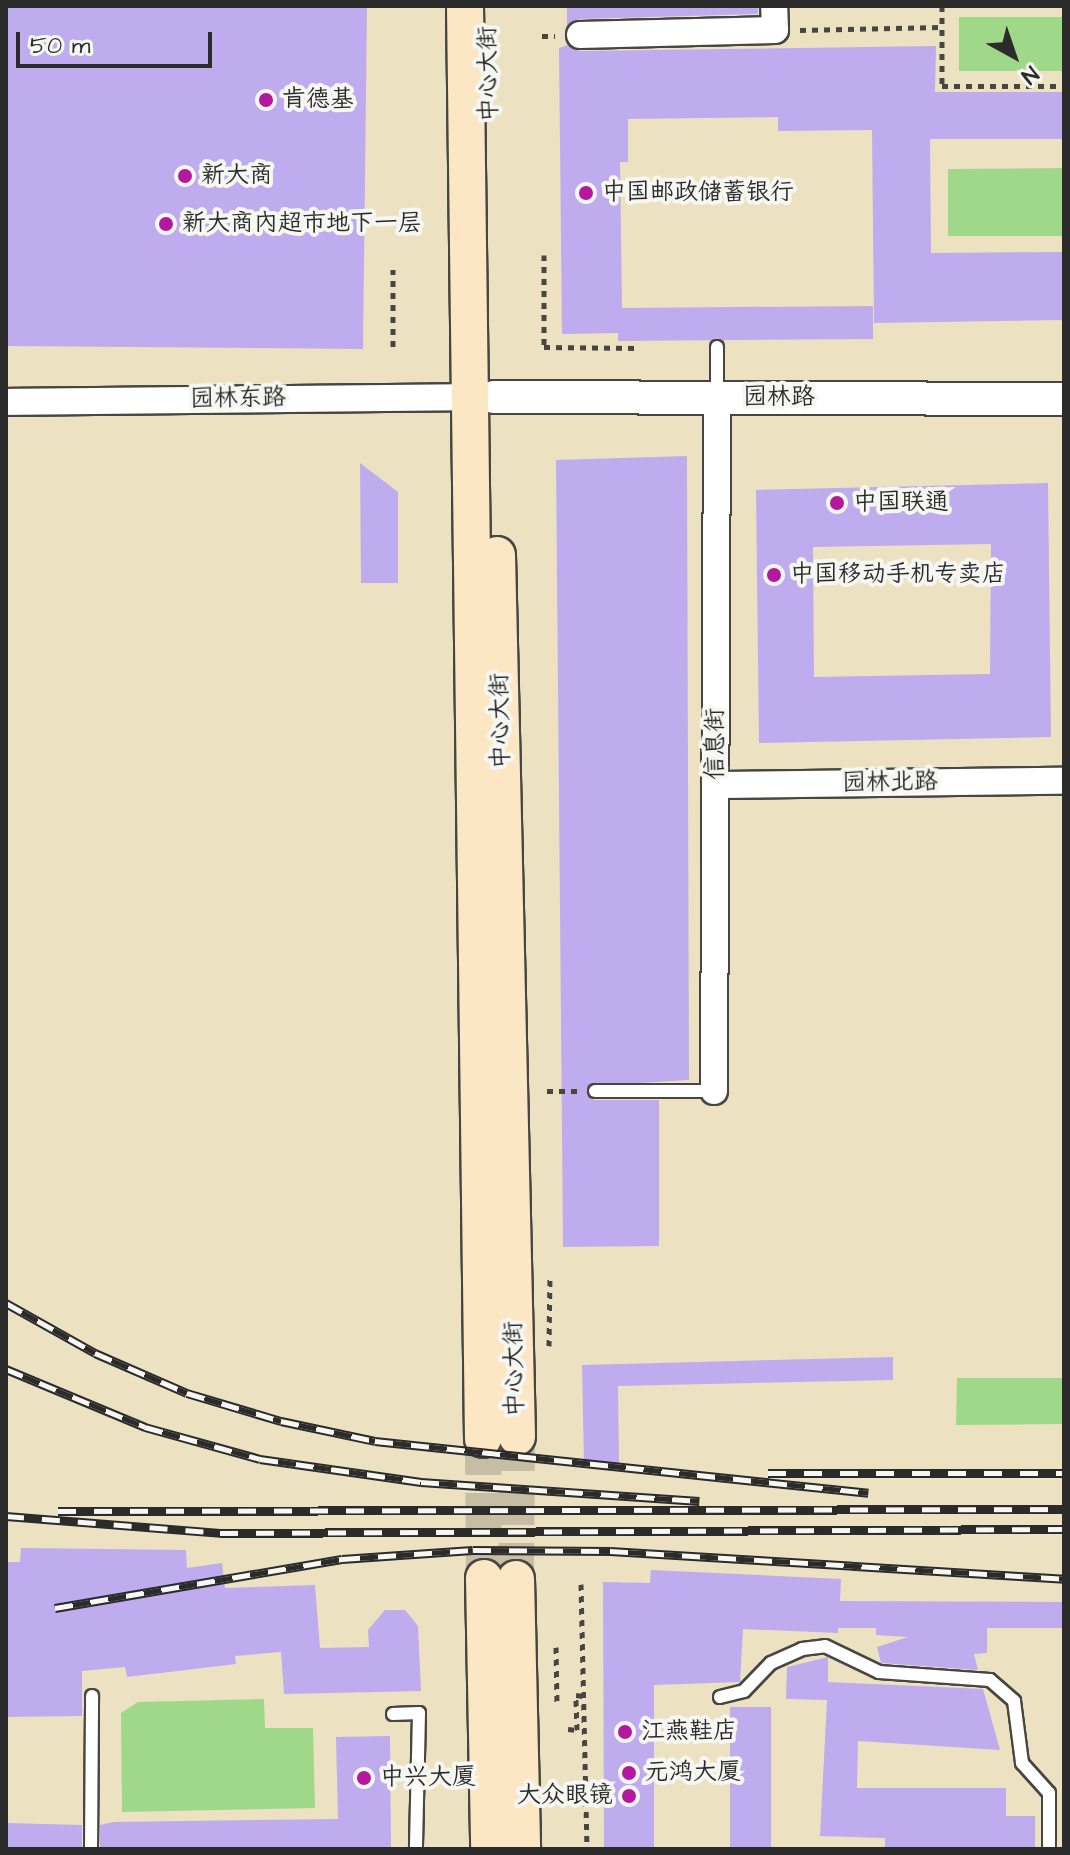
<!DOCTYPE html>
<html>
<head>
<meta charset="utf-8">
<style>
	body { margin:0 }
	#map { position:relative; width:1070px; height:1855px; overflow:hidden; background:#ece2c2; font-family:"Architects Daughter","LXGW WenKai TC",sans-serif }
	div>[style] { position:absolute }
	.green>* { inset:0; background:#a0d88a }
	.building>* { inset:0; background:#beacef }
	.secondary-tunnel>* { height:36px; margin-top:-18px; transform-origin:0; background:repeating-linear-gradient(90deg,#c5bda4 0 36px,transparent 0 54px) }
	.path>* { height:5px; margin-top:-2.5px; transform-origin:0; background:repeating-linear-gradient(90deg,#484642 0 6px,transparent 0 12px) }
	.roads { filter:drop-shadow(2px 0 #484642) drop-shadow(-2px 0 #484642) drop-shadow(0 2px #484642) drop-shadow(0 -2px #484642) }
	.service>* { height:12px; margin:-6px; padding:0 6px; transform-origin:6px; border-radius:6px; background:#fff }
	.minor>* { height:26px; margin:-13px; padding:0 13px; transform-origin:13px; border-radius:13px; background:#fff }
	.tertiary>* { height:32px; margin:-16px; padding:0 16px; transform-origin:16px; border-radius:16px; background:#fff }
	.secondary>* { height:36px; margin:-18px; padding:0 18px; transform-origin:18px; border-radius:18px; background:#fbe7c3 }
	.rail>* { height:9px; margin-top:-4.5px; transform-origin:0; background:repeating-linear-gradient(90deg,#f6f6f2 0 18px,#2b2b2b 0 36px); box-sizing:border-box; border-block:2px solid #2b2b2b }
	.dots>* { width:22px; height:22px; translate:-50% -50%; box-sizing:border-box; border:4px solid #f6f6f2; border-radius:50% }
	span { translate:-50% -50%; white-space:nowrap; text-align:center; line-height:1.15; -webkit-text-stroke:8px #f6f6f2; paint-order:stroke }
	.street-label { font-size:24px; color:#2b2b2b }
	.poi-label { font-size:24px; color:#2b2b2b }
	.left { translate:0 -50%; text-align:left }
	.right { translate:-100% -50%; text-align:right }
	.frame { position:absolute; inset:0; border:8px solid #2b2b2b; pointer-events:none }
	.north { position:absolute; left:974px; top:16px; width:80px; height:80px; -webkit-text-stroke:6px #f6f6f2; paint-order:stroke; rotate:140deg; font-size:22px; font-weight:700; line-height:32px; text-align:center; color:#2b2b2b }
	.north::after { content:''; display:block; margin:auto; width:28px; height:36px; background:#2b2b2b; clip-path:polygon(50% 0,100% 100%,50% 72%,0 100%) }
	.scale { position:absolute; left:16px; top:32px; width:196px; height:36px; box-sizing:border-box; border:4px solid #2b2b2b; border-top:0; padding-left:10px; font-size:24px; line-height:28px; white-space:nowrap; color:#2b2b2b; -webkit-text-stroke:6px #f6f6f2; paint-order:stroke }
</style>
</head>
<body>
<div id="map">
	<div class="green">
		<i style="clip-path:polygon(959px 17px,1064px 17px,1064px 71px,959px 71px)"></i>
		<i style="clip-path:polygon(1064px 168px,1064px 236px,948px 236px,948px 169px)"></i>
		<i style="clip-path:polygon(957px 1378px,1064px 1378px,1064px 1424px,956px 1425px)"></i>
		<i style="clip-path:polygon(264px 1699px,265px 1728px,313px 1728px,315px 1808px,122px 1812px,121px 1713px,138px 1702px)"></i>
	</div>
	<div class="building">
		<i style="clip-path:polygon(6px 6px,367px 6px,363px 349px,6px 346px)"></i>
		<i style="clip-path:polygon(567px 6px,758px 6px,758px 14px,580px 19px,567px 26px)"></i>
		<i style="clip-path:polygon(568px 45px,580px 51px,936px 46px,935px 92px,1064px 92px,1064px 139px,930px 139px,931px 253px,1064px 252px,1064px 320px,874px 323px,872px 130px,778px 131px,778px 117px,628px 119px,628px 162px,620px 162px,622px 308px,873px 306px,873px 339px,618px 341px,618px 333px,562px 334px,559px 48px)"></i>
		<i style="clip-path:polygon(687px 456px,689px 1080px,588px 1086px,587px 1095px,594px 1100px,659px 1100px,659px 1246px,563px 1247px,556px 460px)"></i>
		<i style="clip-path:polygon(360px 463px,398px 492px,398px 583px,361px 583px)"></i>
		<i style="clip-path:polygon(evenodd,1048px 483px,1051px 737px,759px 743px,756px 490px,1048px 483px,991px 544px,990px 674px,814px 677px,813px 547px,991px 544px)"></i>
		<i style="clip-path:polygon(893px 1357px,893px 1380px,618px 1386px,619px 1464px,584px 1465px,582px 1365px)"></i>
		<i style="clip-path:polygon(21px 1548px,186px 1550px,187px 1568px,222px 1563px,225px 1588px,315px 1585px,320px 1648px,369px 1647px,368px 1630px,385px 1610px,405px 1610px,418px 1626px,421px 1691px,284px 1694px,281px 1652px,235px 1656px,236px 1664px,127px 1677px,125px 1667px,82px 1671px,82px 1716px,6px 1717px,6px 1562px,20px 1562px)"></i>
		<i style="clip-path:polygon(651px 1570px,841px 1579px,840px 1601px,1064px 1602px,1064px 1628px,987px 1628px,987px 1653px,974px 1654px,978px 1670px,881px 1663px,877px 1647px,908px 1637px,876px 1635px,876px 1628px,838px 1628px,838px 1633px,743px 1629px,740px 1682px,654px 1685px,654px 1849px,604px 1849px,603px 1582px,650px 1583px)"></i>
		<i style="clip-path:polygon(828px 1657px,828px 1682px,983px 1689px,1000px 1750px,858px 1741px,857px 1788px,1006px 1788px,1006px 1816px,1035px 1816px,1035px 1849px,885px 1849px,885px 1838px,820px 1836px,827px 1700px,786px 1699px,787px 1667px)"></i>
		<i style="clip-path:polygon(730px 1707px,771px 1707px,771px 1849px,730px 1849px)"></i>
		<i style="clip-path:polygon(390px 1736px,391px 1849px,100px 1849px,100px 1825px,113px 1822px,338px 1819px,336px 1737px)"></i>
		<i style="clip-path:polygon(6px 1823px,82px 1825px,82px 1849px,6px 1849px)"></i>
	</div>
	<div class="secondary-tunnel">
		<i style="left:483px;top:1439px;width:139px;rotate:89.6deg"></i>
		<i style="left:516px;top:1579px;width:142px;rotate:-89.6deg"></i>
	</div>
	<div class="path">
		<i style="left:942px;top:6px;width:80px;rotate:90deg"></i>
		<i style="left:942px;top:86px;width:122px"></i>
		<i style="left:800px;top:30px;width:142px;rotate:-1.2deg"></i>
		<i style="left:542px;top:36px;width:13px"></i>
		<i style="left:544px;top:255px;width:92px;rotate:90deg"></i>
		<i style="left:544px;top:347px;width:94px;rotate:0.6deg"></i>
		<i style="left:393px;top:269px;width:79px;rotate:90deg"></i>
		<i style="left:547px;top:1091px;width:31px"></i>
		<i style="left:549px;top:1346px;width:71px;rotate:-89.2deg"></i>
		<i style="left:581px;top:1584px;width:265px;rotate:88.7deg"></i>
		<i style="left:556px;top:1647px;width:59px;rotate:89deg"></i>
		<i style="left:568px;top:1729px;width:9px;rotate:6deg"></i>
		<i style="left:577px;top:1730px;width:35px;rotate:-92deg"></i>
		<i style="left:576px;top:1695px;width:7px;rotate:8deg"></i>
	</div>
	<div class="roads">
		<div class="service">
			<i style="left:717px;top:397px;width:50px;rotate:-90deg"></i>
			<i style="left:595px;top:1091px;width:119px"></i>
			<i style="left:720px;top:1697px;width:25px;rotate:-14deg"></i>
			<i style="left:744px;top:1691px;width:39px;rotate:-46deg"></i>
			<i style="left:771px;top:1663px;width:34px;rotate:-24deg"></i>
			<i style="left:802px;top:1649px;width:23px;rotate:-7deg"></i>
			<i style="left:825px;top:1646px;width:60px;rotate:25.7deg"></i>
			<i style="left:879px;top:1672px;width:111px;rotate:4.1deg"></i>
			<i style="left:990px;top:1680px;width:32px;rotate:41deg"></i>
			<i style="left:1014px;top:1701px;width:63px;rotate:82.6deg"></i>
			<i style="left:1022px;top:1763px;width:40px;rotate:48deg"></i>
			<i style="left:1049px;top:1793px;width:56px;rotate:90deg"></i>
			<i style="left:393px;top:1714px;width:26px;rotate:-2deg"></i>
			<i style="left:419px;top:1713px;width:136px;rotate:91.3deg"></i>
			<i style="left:91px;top:1849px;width:153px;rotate:-89.6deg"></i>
		</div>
		<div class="minor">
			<i style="left:580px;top:35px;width:195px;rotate:-1.5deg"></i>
			<i style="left:775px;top:30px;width:24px;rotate:-92deg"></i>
			<i style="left:6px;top:402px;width:464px;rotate:-0.6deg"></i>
			<i style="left:715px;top:785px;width:349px;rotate:-0.7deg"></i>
			<i style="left:714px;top:1091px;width:694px;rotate:-89.75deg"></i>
		</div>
		<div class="tertiary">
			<i style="left:494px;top:397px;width:570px;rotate:0.2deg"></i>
		</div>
		<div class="secondary">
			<i style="left:465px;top:6px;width:1433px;rotate:89.28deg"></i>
			<i style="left:497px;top:555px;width:882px;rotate:88.7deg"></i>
			<i style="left:484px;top:1578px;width:271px;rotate:88.9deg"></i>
			<i style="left:516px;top:1579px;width:270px;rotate:88.7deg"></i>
		</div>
	</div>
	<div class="rail">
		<i style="left:6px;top:1303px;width:102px;rotate:29.3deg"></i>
		<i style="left:95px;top:1353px;width:100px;rotate:23.5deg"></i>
		<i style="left:187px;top:1393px;width:98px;rotate:16.6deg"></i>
		<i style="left:281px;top:1421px;width:96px;rotate:12deg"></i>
		<i style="left:375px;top:1441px;width:496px;rotate:6deg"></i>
		<i style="left:6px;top:1369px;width:151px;rotate:22.6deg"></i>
		<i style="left:145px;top:1427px;width:119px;rotate:15.5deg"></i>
		<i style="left:260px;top:1459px;width:163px;rotate:8.1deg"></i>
		<i style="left:421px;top:1482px;width:279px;rotate:3.9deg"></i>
		<i style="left:768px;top:1473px;width:296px"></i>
		<i style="left:58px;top:1511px;width:1006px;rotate:-0.11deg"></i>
		<i style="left:6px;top:1516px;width:215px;rotate:4.5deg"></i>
		<i style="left:220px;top:1533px;width:844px;rotate:-0.27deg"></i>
		<i style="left:55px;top:1608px;width:291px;rotate:-9.7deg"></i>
		<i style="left:342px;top:1559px;width:131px;rotate:-3.9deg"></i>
		<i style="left:473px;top:1550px;width:137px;rotate:0.4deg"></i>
		<i style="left:610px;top:1551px;width:455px;rotate:3.5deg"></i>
	</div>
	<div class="dots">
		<i style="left:266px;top:100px;background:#b5179e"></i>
		<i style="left:185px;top:176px;background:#b5179e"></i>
		<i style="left:586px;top:193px;background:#b5179e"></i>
		<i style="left:166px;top:224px;background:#b5179e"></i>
		<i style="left:837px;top:503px;background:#b5179e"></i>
		<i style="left:774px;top:575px;background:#b5179e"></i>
		<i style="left:625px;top:1732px;background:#b5179e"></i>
		<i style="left:629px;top:1773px;background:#b5179e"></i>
		<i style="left:364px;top:1778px;background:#b5179e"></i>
		<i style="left:629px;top:1796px;background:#b5179e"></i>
	</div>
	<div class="street-label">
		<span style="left:489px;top:74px;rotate:-91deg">中心大街</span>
		<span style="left:779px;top:398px">园林路</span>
		<span style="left:238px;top:399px;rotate:-1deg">园林东路</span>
		<span style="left:501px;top:721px;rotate:-91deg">中心大街</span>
		<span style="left:716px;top:744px;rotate:-90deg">信息街</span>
		<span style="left:890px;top:783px;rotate:-1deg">园林北路</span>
		<span style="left:515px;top:1369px;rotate:-91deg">中心大街</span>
	</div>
	<div class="poi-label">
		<span class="left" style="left:282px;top:100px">肯德基</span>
		<span class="left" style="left:201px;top:176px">新大商</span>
		<span class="left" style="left:602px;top:193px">中国邮政储蓄银行</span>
		<span class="left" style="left:182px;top:224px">新大商内超市地下一层</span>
		<span class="left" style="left:853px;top:503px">中国联通</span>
		<span class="left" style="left:790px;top:575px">中国移动手机专卖店</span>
		<span class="left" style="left:641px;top:1732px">江燕鞋店</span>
		<span class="left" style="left:645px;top:1773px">元鸿大厦</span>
		<span class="left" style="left:380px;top:1778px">中兴大厦</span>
		<span class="right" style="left:613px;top:1796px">大众眼镜</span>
	</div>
	<div class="frame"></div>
	<div class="north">N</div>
	<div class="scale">50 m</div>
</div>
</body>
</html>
